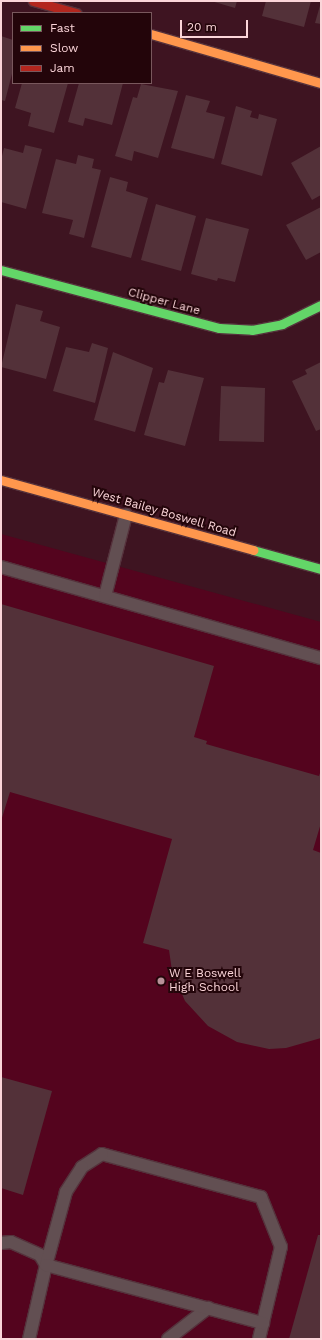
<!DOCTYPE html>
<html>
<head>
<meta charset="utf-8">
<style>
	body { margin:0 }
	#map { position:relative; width:322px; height:1340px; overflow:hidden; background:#3e1421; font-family:"Work Sans",sans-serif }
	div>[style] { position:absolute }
	.built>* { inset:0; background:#54041e }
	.building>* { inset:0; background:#533139 }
	.roads { filter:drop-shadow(1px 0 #55323c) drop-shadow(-1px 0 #55323c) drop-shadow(0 1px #55323c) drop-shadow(0 -1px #55323c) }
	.lane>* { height:12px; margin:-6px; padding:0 6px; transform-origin:6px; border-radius:6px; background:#624f52 }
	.fast>* { height:9px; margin:-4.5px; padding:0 4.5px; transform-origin:4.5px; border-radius:4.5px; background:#63d668 }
	.slow>* { height:9px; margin:-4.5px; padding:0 4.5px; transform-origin:4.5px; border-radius:4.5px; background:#ff974d }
	.jam>* { height:9px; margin:-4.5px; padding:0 4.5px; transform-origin:4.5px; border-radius:4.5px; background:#b3261e }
	.dots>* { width:11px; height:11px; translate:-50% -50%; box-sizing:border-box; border:2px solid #23050a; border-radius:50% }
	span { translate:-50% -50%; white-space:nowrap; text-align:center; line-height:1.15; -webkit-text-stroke:4px #23050a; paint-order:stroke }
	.street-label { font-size:12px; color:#fbd5d9 }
	.poi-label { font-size:12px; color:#fbd5d9 }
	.left { translate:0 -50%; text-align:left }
	.frame { position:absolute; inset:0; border:2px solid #fbd5d9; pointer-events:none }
	.legend { position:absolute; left:12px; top:12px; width:140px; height:72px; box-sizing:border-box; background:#23050a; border:1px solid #79585d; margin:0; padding:5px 7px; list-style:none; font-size:12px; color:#fbd5d9 }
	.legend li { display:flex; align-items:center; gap:8px; height:20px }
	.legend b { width:20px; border:1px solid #79585d }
	.scale { position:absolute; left:180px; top:20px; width:68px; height:18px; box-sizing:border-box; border:2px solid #fbd5d9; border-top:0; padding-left:5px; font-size:12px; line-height:14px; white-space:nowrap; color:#fbd5d9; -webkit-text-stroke:3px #23050a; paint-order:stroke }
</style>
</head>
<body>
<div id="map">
	<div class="built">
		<i style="clip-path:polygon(1px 534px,321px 622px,321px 1339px,1px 1339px)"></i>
	</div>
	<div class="building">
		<i style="clip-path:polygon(211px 1px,237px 1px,235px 8px)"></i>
		<i style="clip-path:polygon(266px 1px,311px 1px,304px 27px,262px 16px)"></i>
		<i style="clip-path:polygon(321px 2px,321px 24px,315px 23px)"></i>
		<i style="clip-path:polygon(1px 36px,13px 40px,13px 70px,5px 101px,1px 100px)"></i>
		<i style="clip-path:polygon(22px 83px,68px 83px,54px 133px,28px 126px,31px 113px,15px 108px)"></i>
		<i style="clip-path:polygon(79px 83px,123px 83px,112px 125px,85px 118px,83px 126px,68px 122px)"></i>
		<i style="clip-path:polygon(141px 84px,178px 91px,158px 158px,134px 151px,132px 161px,115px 156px,133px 97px,137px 98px)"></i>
		<i style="clip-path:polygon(186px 95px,210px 101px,206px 112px,225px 117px,214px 159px,171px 148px)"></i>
		<i style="clip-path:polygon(236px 106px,252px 111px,250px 117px,258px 119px,259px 114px,277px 119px,262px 176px,221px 164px)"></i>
		<i style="clip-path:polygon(25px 145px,42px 149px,26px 209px,1px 202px,1px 160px,4px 148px,23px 153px)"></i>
		<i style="clip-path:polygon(321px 146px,321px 195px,312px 200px,291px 163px)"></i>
		<i style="clip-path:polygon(78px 155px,94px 159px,92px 168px,101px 170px,84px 238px,69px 234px,73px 220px,42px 213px,56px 159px,76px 164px)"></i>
		<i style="clip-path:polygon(110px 177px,128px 182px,126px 191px,148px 198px,131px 258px,91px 247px)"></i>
		<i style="clip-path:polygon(156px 204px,196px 216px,181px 271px,141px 260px)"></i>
		<i style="clip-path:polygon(321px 207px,321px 252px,306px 260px,286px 225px)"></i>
		<i style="clip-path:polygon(206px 218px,249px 229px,235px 282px,218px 278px,217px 281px,191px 274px)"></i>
		<i style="clip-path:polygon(16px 304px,43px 311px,40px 321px,60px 327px,46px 379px,1px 367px)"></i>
		<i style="clip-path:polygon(92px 343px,108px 348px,95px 403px,53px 391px,66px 347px,89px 352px)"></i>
		<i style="clip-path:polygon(113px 352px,153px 368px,135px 432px,94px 420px)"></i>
		<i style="clip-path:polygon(321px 362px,321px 429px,316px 431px,292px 381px,307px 374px,305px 370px)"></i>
		<i style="clip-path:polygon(168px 370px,204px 378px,185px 446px,144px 435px,159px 382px,164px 383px)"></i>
		<i style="clip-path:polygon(221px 386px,265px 388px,264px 442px,219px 441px)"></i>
		<i style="clip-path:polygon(1px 604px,214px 666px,194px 737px,207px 741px,206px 744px,319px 776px,321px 770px,321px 823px,313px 850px,321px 853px,321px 1038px,286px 1048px,269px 1049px,237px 1042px,208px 1026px,185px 1001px,172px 971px,169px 950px,143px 943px,172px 839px,10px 792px,1px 821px)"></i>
		<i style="clip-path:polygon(1px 1077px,52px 1091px,23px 1195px,1px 1188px)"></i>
		<i style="clip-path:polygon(318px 1235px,321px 1235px,321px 1339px,289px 1339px)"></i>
	</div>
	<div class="roads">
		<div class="lane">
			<i style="left:1px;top:567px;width:333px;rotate:15.9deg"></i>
			<i style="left:105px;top:596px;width:84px;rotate:-75.5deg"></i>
			<i style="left:1px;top:1243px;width:10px;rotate:-6deg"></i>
			<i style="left:11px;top:1242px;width:32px;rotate:24deg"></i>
			<i style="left:40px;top:1255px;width:12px;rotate:59deg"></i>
			<i style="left:46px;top:1265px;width:76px;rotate:102.9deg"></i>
			<i style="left:168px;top:1339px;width:51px;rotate:-37.8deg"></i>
			<i style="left:259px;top:1339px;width:95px;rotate:-76.6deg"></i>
			<i style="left:281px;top:1247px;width:54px;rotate:-111.8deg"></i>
			<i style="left:261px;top:1197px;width:165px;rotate:-164.9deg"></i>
			<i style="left:102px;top:1154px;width:24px;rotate:147deg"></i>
			<i style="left:82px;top:1167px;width:30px;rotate:123deg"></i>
			<i style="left:66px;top:1192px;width:76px;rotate:105.3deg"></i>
			<i style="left:46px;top:1265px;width:225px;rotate:15deg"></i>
		</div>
		<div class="fast">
			<i style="left:1px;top:270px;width:226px;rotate:14.9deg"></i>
			<i style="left:219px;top:328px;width:33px;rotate:3deg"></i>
			<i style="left:252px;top:330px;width:31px;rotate:-11deg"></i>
			<i style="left:282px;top:324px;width:43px;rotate:-26deg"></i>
			<i style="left:253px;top:550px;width:71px;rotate:15.6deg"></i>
		</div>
		<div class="slow">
			<i style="left:151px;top:34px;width:177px;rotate:16.1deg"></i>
			<i style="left:1px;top:480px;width:262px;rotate:15.5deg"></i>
		</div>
		<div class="jam">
			<i style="left:33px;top:1px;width:45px;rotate:15.6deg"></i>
		</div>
	</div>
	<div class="dots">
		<i style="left:161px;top:981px;background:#b99199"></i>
	</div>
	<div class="street-label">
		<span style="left:164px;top:302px;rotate:15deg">Clipper Lane</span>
		<span style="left:164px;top:513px;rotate:16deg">West Bailey Boswell Road</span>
	</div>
	<div class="poi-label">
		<span class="left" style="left:169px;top:981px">W E Boswell<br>High School</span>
	</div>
	<div class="frame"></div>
	<ul class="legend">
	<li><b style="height:5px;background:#63d668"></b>Fast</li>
	<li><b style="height:5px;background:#ff974d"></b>Slow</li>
	<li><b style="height:5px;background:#b3261e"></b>Jam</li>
	</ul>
	<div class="scale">20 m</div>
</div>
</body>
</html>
